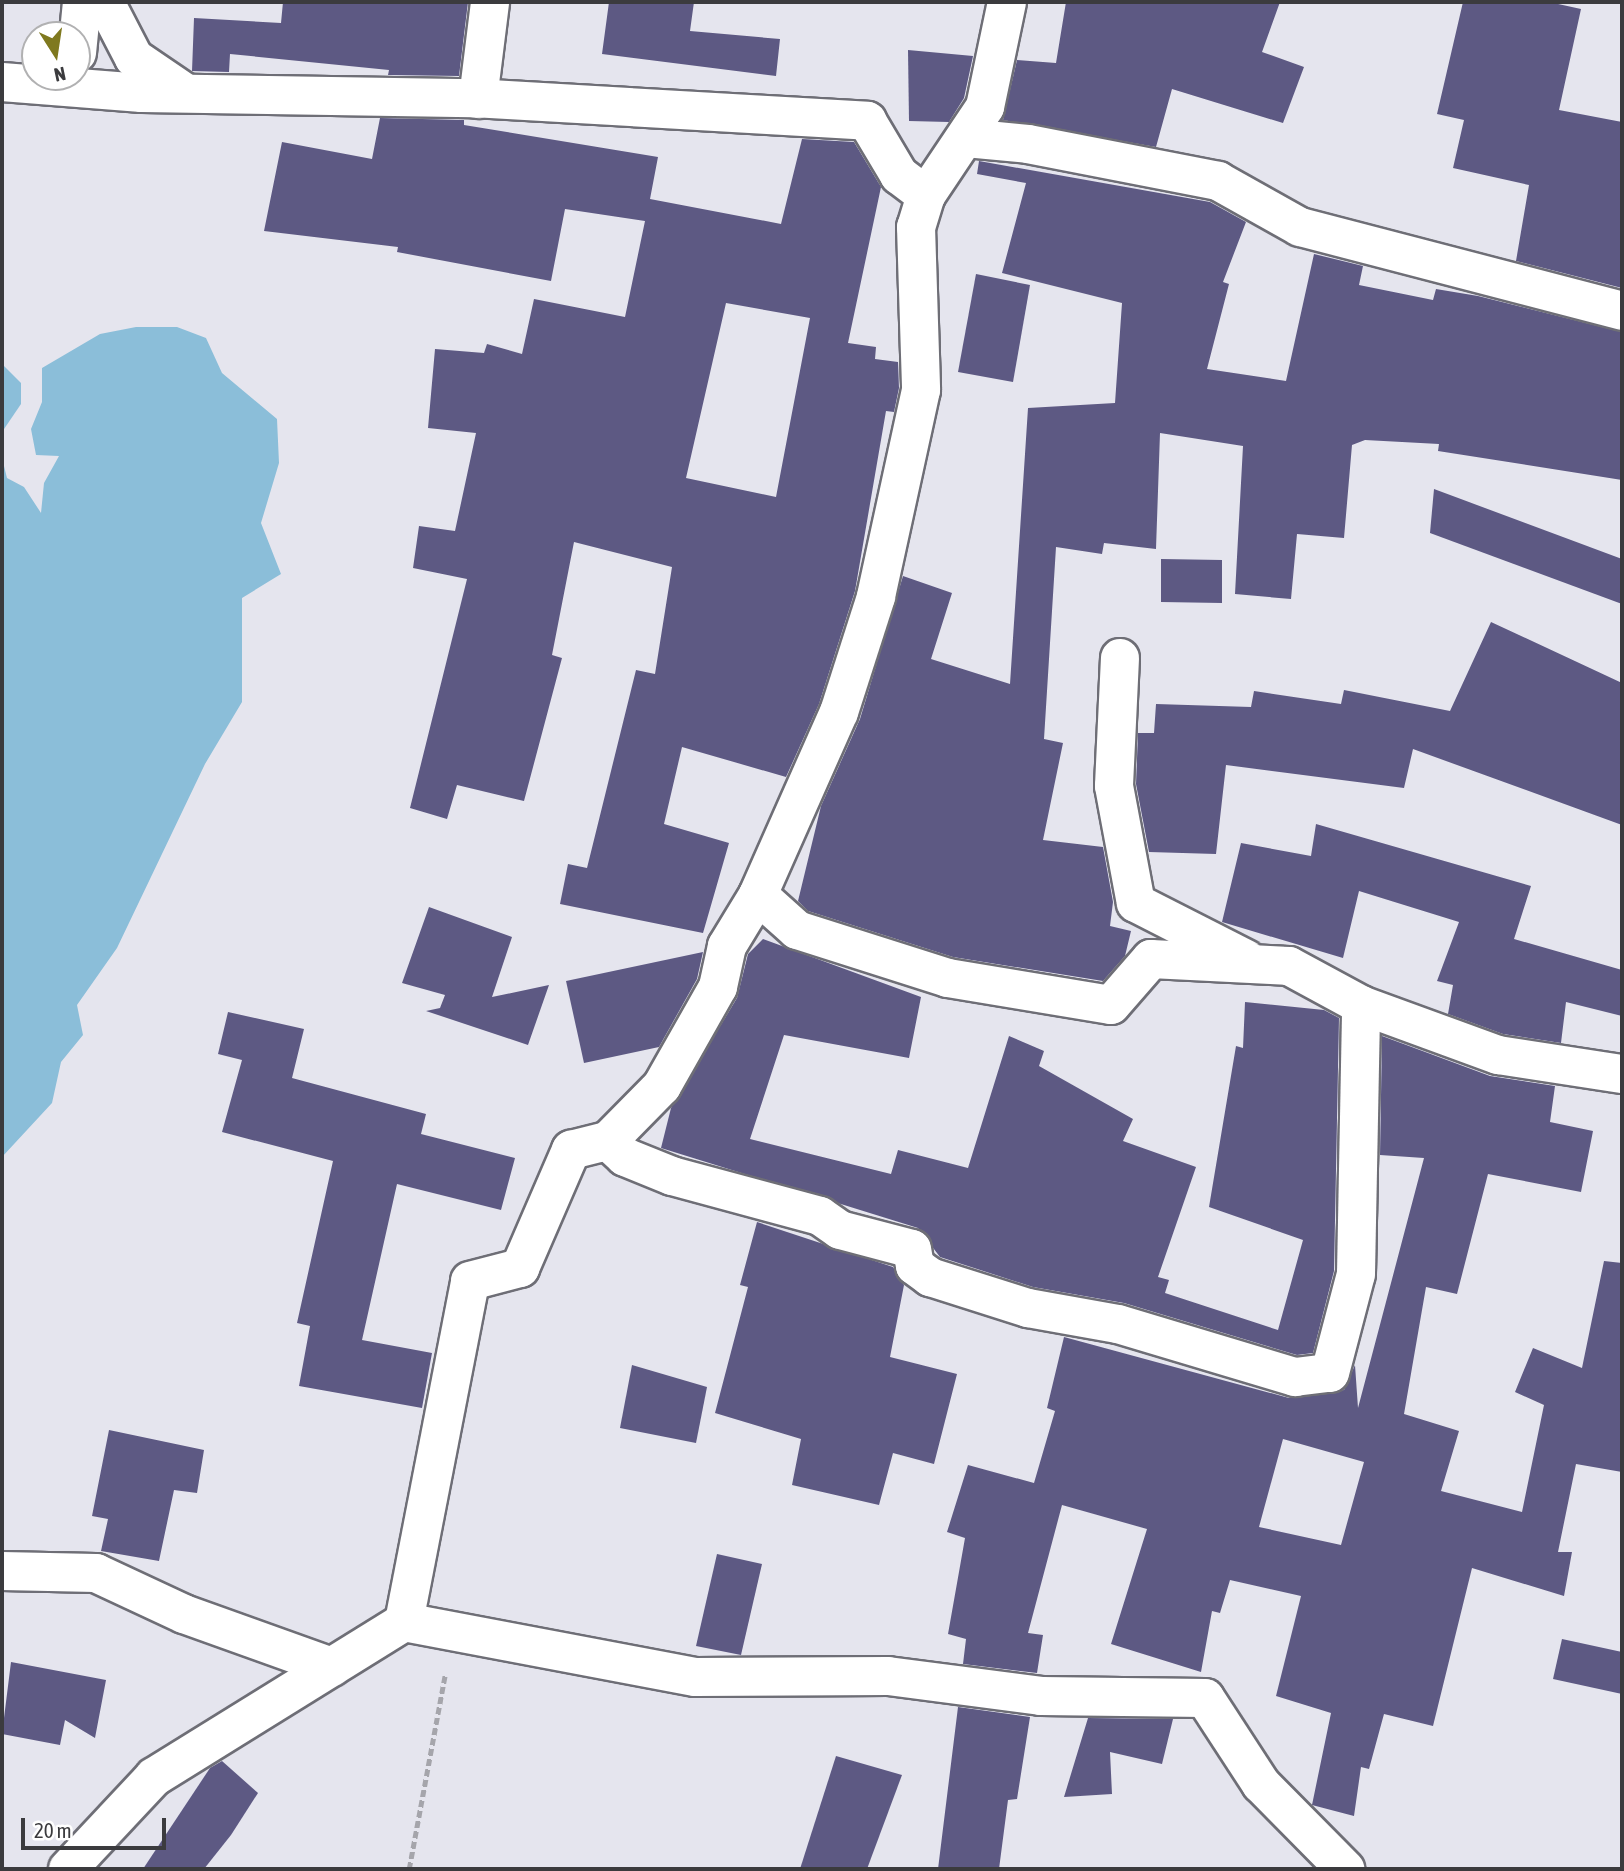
<!DOCTYPE html>
<html>
<head>
<meta charset="utf-8">
<style>
	body { margin:0 }
	#map { position:relative; width:1624px; height:1871px; overflow:hidden; background:#e5e5ee; font-family:"Asap Condensed",sans-serif }
	div>[style] { position:absolute }
	.water>* { inset:0; background:#8bbed9 }
	.building>* { inset:0; background:#5d5983 }
	.path>* { height:4.5px; margin-top:-2.25px; transform-origin:0; background:repeating-linear-gradient(90deg,#a5a5ab 0 7px,transparent 0 10.5px) }
	.roads { filter:drop-shadow(2px 0 #6e6e76) drop-shadow(-2px 0 #6e6e76) drop-shadow(0 2px #6e6e76) drop-shadow(0 -2px #6e6e76) }
	.minor>* { height:38px; margin:-19px; padding:0 19px; transform-origin:19px; border-radius:19px; background:#fff }
	span { translate:-50% -50%; white-space:nowrap; text-align:center; line-height:1.15; -webkit-text-stroke:7px #fff; paint-order:stroke }
	.frame { position:absolute; inset:0; border:4px solid #3b3b3e; pointer-events:none }
	.north { position:absolute; left:21px; top:21px; width:70px; height:70px; box-sizing:border-box; background:#fff; border:2px solid #b1b1b2; border-radius:50%; rotate:168deg; font-size:19px; font-weight:700; line-height:28px; text-align:center; color:#3b3b3e }
	.north::after { content:''; display:block; margin:auto; width:24px; height:32px; background:#7f791f; clip-path:polygon(50% 0,100% 100%,50% 72%,0 100%) }
	.scale { position:absolute; left:21px; top:1818px; width:145px; height:32px; box-sizing:border-box; border:4px solid #3b3b3e; border-top:0; padding-left:9px; font-size:21px; line-height:24px; white-space:nowrap; color:#3b3b3e; -webkit-text-stroke:5px #fff; paint-order:stroke }
</style>
</head>
<body>
<div id="map">
	<div class="water">
		<i style="clip-path:polygon(136px 327px,177px 327px,206px 338px,222px 373px,277px 419px,279px 463px,261px 523px,281px 574px,242px 598px,242px 702px,205px 764px,117px 948px,77px 1005px,83px 1035px,61px 1062px,52px 1103px,2px 1157px,2px 458px,7px 478px,24px 487px,41px 513px,44px 483px,59px 456px,36px 455px,31px 429px,42px 402px,42px 368px,100px 334px)"></i>
		<i style="clip-path:polygon(2px 364px,21px 383px,21px 404px,2px 432px)"></i>
	</div>
	<div class="building">
		<i style="clip-path:polygon(283px 2px,468px 2px,459px 76px,388px 75px,389px 70px,230px 54px,229px 72px,192px 71px,194px 18px,281px 23px)"></i>
		<i style="clip-path:polygon(609px 2px,694px 2px,690px 31px,780px 39px,776px 76px,602px 54px)"></i>
		<i style="clip-path:polygon(1066px 2px,1280px 2px,1262px 52px,1304px 67px,1283px 123px,1172px 89px,1156px 147px,1003px 120px,1017px 60px,1056px 63px)"></i>
		<i style="clip-path:polygon(1463px 2px,1549px 2px,1581px 9px,1559px 110px,1622px 122px,1622px 288px,1516px 261px,1529px 185px,1453px 168px,1464px 120px,1437px 114px)"></i>
		<i style="clip-path:polygon(908px 50px,973px 56px,964px 98px,949px 122px,909px 121px)"></i>
		<i style="clip-path:polygon(evenodd,380px 118px,464px 120px,464px 125px,658px 157px,650px 199px,781px 224px,802px 139px,854px 142px,881px 187px,848px 343px,876px 347px,875px 359px,898px 362px,899px 388px,894px 412px,886px 411px,855px 591px,819px 704px,786px 777px,682px 747px,664px 824px,729px 843px,703px 933px,560px 904px,568px 864px,587px 868px,636px 670px,655px 674px,672px 567px,574px 542px,552px 655px,562px 658px,524px 801px,457px 785px,447px 819px,410px 808px,467px 579px,413px 568px,419px 526px,455px 531px,476px 433px,428px 428px,435px 349px,484px 353px,487px 344px,522px 354px,534px 299px,625px 317px,645px 221px,565px 209px,551px 281px,397px 252px,398px 247px,264px 231px,282px 142px,372px 159px,380px 118px,726px 303px,810px 318px,776px 497px,686px 478px,726px 303px)"></i>
		<i style="clip-path:polygon(979px 161px,1210px 202px,1246px 222px,1223px 282px,1229px 284px,1207px 369px,1286px 381px,1314px 254px,1363px 266px,1359px 285px,1433px 300px,1436px 289px,1478px 296px,1622px 332px,1622px 480px,1438px 451px,1439px 444px,1365px 440px,1352px 445px,1344px 538px,1297px 534px,1291px 599px,1235px 594px,1243px 446px,1160px 433px,1156px 549px,1104px 543px,1102px 554px,1056px 547px,1044px 739px,1063px 743px,1043px 840px,1103px 847px,1113px 902px,1110px 926px,1131px 931px,1125px 956px,1103px 981px,953px 957px,808px 911px,798px 901px,821px 806px,860px 719px,903px 576px,952px 593px,931px 659px,1010px 684px,1028px 408px,1115px 403px,1122px 303px,1002px 273px,1026px 183px,977px 174px)"></i>
		<i style="clip-path:polygon(976px 274px,1030px 285px,1013px 382px,958px 372px)"></i>
		<i style="clip-path:polygon(1434px 489px,1622px 559px,1622px 604px,1430px 533px)"></i>
		<i style="clip-path:polygon(1161px 559px,1222px 560px,1222px 603px,1161px 602px)"></i>
		<i style="clip-path:polygon(1491px 622px,1622px 683px,1622px 825px,1413px 749px,1404px 788px,1226px 765px,1216px 854px,1149px 852px,1136px 784px,1138px 733px,1154px 733px,1156px 704px,1251px 707px,1254px 691px,1341px 704px,1344px 690px,1450px 711px)"></i>
		<i style="clip-path:polygon(1316px 824px,1531px 886px,1514px 939px,1622px 970px,1622px 1016px,1566px 1002px,1561px 1043px,1503px 1034px,1448px 1014px,1453px 985px,1437px 981px,1459px 922px,1359px 891px,1343px 958px,1222px 922px,1241px 843px,1311px 856px)"></i>
		<i style="clip-path:polygon(429px 907px,512px 937px,492px 997px,549px 985px,528px 1045px,426px 1011px,440px 1008px,445px 995px,402px 983px)"></i>
		<i style="clip-path:polygon(763px 939px,921px 997px,909px 1058px,784px 1035px,750px 1139px,891px 1174px,898px 1150px,968px 1168px,1009px 1036px,1044px 1051px,1039px 1066px,1133px 1119px,1123px 1141px,1196px 1167px,1158px 1277px,1169px 1280px,1165px 1293px,1278px 1330px,1303px 1240px,1209px 1207px,1236px 1046px,1243px 1048px,1245px 1002px,1324px 1010px,1339px 1018px,1334px 1271px,1313px 1353px,1297px 1355px,1124px 1303px,1033px 1287px,940px 1257px,918px 1228px,661px 1148px,671px 1108px,737px 998px,748px 954px)"></i>
		<i style="clip-path:polygon(703px 952px,697px 979px,659px 1047px,584px 1063px,566px 981px)"></i>
		<i style="clip-path:polygon(228px 1012px,304px 1029px,292px 1078px,426px 1114px,421px 1134px,515px 1158px,501px 1210px,397px 1184px,362px 1340px,432px 1353px,422px 1408px,299px 1386px,310px 1326px,297px 1323px,333px 1161px,222px 1132px,242px 1060px,218px 1054px)"></i>
		<i style="clip-path:polygon(evenodd,1382px 1036px,1490px 1076px,1555px 1086px,1550px 1122px,1593px 1131px,1581px 1192px,1488px 1174px,1457px 1294px,1426px 1287px,1404px 1414px,1459px 1431px,1441px 1491px,1522px 1512px,1544px 1405px,1515px 1392px,1533px 1348px,1582px 1368px,1604px 1261px,1622px 1263px,1622px 1472px,1576px 1464px,1558px 1552px,1572px 1552px,1564px 1596px,1472px 1568px,1433px 1726px,1384px 1714px,1369px 1769px,1361px 1767px,1354px 1816px,1312px 1805px,1331px 1713px,1276px 1696px,1301px 1596px,1230px 1580px,1220px 1613px,1212px 1611px,1201px 1672px,1111px 1644px,1147px 1529px,1062px 1505px,1028px 1633px,1043px 1635px,1037px 1673px,963px 1664px,966px 1639px,948px 1634px,965px 1538px,947px 1532px,968px 1465px,1034px 1483px,1055px 1411px,1047px 1408px,1064px 1337px,1289px 1398px,1344px 1390px,1355px 1365px,1358px 1408px,1424px 1158px,1380px 1155px,1382px 1036px,1283px 1439px,1364px 1462px,1341px 1545px,1259px 1527px,1283px 1439px)"></i>
		<i style="clip-path:polygon(757px 1222px,893px 1267px,904px 1285px,890px 1357px,957px 1374px,934px 1464px,893px 1453px,879px 1505px,792px 1485px,801px 1439px,715px 1413px,748px 1287px,740px 1285px)"></i>
		<i style="clip-path:polygon(632px 1365px,707px 1387px,696px 1443px,620px 1428px)"></i>
		<i style="clip-path:polygon(109px 1430px,204px 1450px,197px 1493px,174px 1490px,159px 1561px,101px 1551px,108px 1519px,92px 1516px)"></i>
		<i style="clip-path:polygon(717px 1554px,762px 1564px,741px 1655px,696px 1646px)"></i>
		<i style="clip-path:polygon(1562px 1639px,1622px 1652px,1622px 1694px,1553px 1679px)"></i>
		<i style="clip-path:polygon(11px 1662px,106px 1680px,95px 1738px,65px 1720px,60px 1745px,2px 1734px)"></i>
		<i style="clip-path:polygon(958px 1707px,1030px 1717px,1017px 1799px,1008px 1800px,999px 1869px,938px 1869px)"></i>
		<i style="clip-path:polygon(1088px 1718px,1173px 1719px,1162px 1764px,1110px 1752px,1112px 1794px,1064px 1797px)"></i>
		<i style="clip-path:polygon(836px 1756px,902px 1775px,867px 1869px,800px 1869px)"></i>
		<i style="clip-path:polygon(222px 1761px,258px 1793px,231px 1835px,204px 1869px,143px 1869px,210px 1768px)"></i>
	</div>
	<div class="path">
		<i style="left:409px;top:1869px;width:198px;rotate:-79.5deg"></i>
	</div>
	<div class="roads">
		<div class="minor">
			<i style="left:105px;top:2px;width:63px;rotate:62.6deg"></i>
			<i style="left:134px;top:58px;width:60px;rotate:34.2deg"></i>
			<i style="left:1007px;top:2px;width:107px;rotate:101.8deg"></i>
			<i style="left:985px;top:107px;width:106px;rotate:123.8deg"></i>
			<i style="left:926px;top:195px;width:34px;rotate:107deg"></i>
			<i style="left:916px;top:227px;width:163px;rotate:88.2deg"></i>
			<i style="left:921px;top:390px;width:212px;rotate:102.3deg"></i>
			<i style="left:876px;top:597px;width:121px;rotate:107.8deg"></i>
			<i style="left:839px;top:712px;width:200px;rotate:113.9deg"></i>
			<i style="left:758px;top:895px;width:60px;rotate:121.3deg"></i>
			<i style="left:727px;top:946px;width:42px;rotate:102.4deg"></i>
			<i style="left:718px;top:987px;width:114px;rotate:119.5deg"></i>
			<i style="left:662px;top:1086px;width:77px;rotate:134.5deg"></i>
			<i style="left:608px;top:1141px;width:23px;rotate:43deg"></i>
			<i style="left:625px;top:1157px;width:51px;rotate:22deg"></i>
			<i style="left:672px;top:1176px;width:153px;rotate:15.1deg"></i>
			<i style="left:820px;top:1216px;width:24px;rotate:35deg"></i>
			<i style="left:840px;top:1230px;width:74px;rotate:14.8deg"></i>
			<i style="left:912px;top:1249px;width:17px;rotate:80deg"></i>
			<i style="left:915px;top:1266px;width:19px;rotate:36deg"></i>
			<i style="left:930px;top:1277px;width:103px;rotate:17.6deg"></i>
			<i style="left:1028px;top:1308px;width:91px;rotate:10.1deg"></i>
			<i style="left:1118px;top:1324px;width:185px;rotate:16.7deg"></i>
			<i style="left:1295px;top:1377px;width:35px;rotate:-7deg"></i>
			<i style="left:1330px;top:1373px;width:102px;rotate:-75.3deg"></i>
			<i style="left:1356px;top:1274px;width:269px;rotate:-88.9deg"></i>
			<i style="left:77px;top:53px;width:51px;rotate:-84.4deg"></i>
			<i style="left:2px;top:82px;width:140px;rotate:4.5deg"></i>
			<i style="left:142px;top:93px;width:331px;rotate:0.9deg"></i>
			<i style="left:473px;top:98px;width:395px;rotate:3.3deg"></i>
			<i style="left:867px;top:121px;width:63px;rotate:59.3deg"></i>
			<i style="left:899px;top:175px;width:34px;rotate:37deg"></i>
			<i style="left:478px;top:99px;width:98px;rotate:-82.9deg"></i>
			<i style="left:966px;top:138px;width:62px;rotate:5.5deg"></i>
			<i style="left:1028px;top:144px;width:194px;rotate:11deg"></i>
			<i style="left:1218px;top:181px;width:94px;rotate:29.3deg"></i>
			<i style="left:1300px;top:227px;width:333px;rotate:14.6deg"></i>
			<i style="left:1120px;top:658px;width:128px;rotate:92.7deg"></i>
			<i style="left:1114px;top:786px;width:119px;rotate:79.4deg"></i>
			<i style="left:1136px;top:903px;width:123px;rotate:27deg"></i>
			<i style="left:758px;top:895px;width:52px;rotate:41.9deg"></i>
			<i style="left:797px;top:930px;width:158px;rotate:17.6deg"></i>
			<i style="left:948px;top:978px;width:165px;rotate:9.4deg"></i>
			<i style="left:1111px;top:1005px;width:61px;rotate:-49deg"></i>
			<i style="left:1151px;top:959px;width:138px;rotate:2.9deg"></i>
			<i style="left:1289px;top:966px;width:82px;rotate:28.4deg"></i>
			<i style="left:1361px;top:1005px;width:146px;rotate:20.1deg"></i>
			<i style="left:1498px;top:1055px;width:125px;rotate:8.7deg"></i>
			<i style="left:2px;top:1571px;width:94px;rotate:1.2deg"></i>
			<i style="left:96px;top:1573px;width:97px;rotate:25deg"></i>
			<i style="left:184px;top:1614px;width:157px;rotate:19.7deg"></i>
			<i style="left:404px;top:1622px;width:347px;rotate:-79deg"></i>
			<i style="left:470px;top:1281px;width:52px;rotate:-14.6deg"></i>
			<i style="left:520px;top:1268px;width:129px;rotate:-66.6deg"></i>
			<i style="left:571px;top:1150px;width:38px;rotate:-14deg"></i>
			<i style="left:68px;top:1869px;width:126px;rotate:-46.9deg"></i>
			<i style="left:154px;top:1777px;width:294px;rotate:-31.8deg"></i>
			<i style="left:404px;top:1622px;width:296px;rotate:10.7deg"></i>
			<i style="left:695px;top:1677px;width:193px;rotate:-0.3deg"></i>
			<i style="left:888px;top:1676px;width:154px;rotate:7.4deg"></i>
			<i style="left:1041px;top:1696px;width:164px;rotate:0.7deg"></i>
			<i style="left:1205px;top:1698px;width:103px;rotate:56.9deg"></i>
			<i style="left:1261px;top:1784px;width:120px;rotate:45.3deg"></i>
		</div>
	</div>
	<div class="frame"></div>
	<div class="north">N</div>
	<div class="scale">20 m</div>
</div>
</body>
</html>
